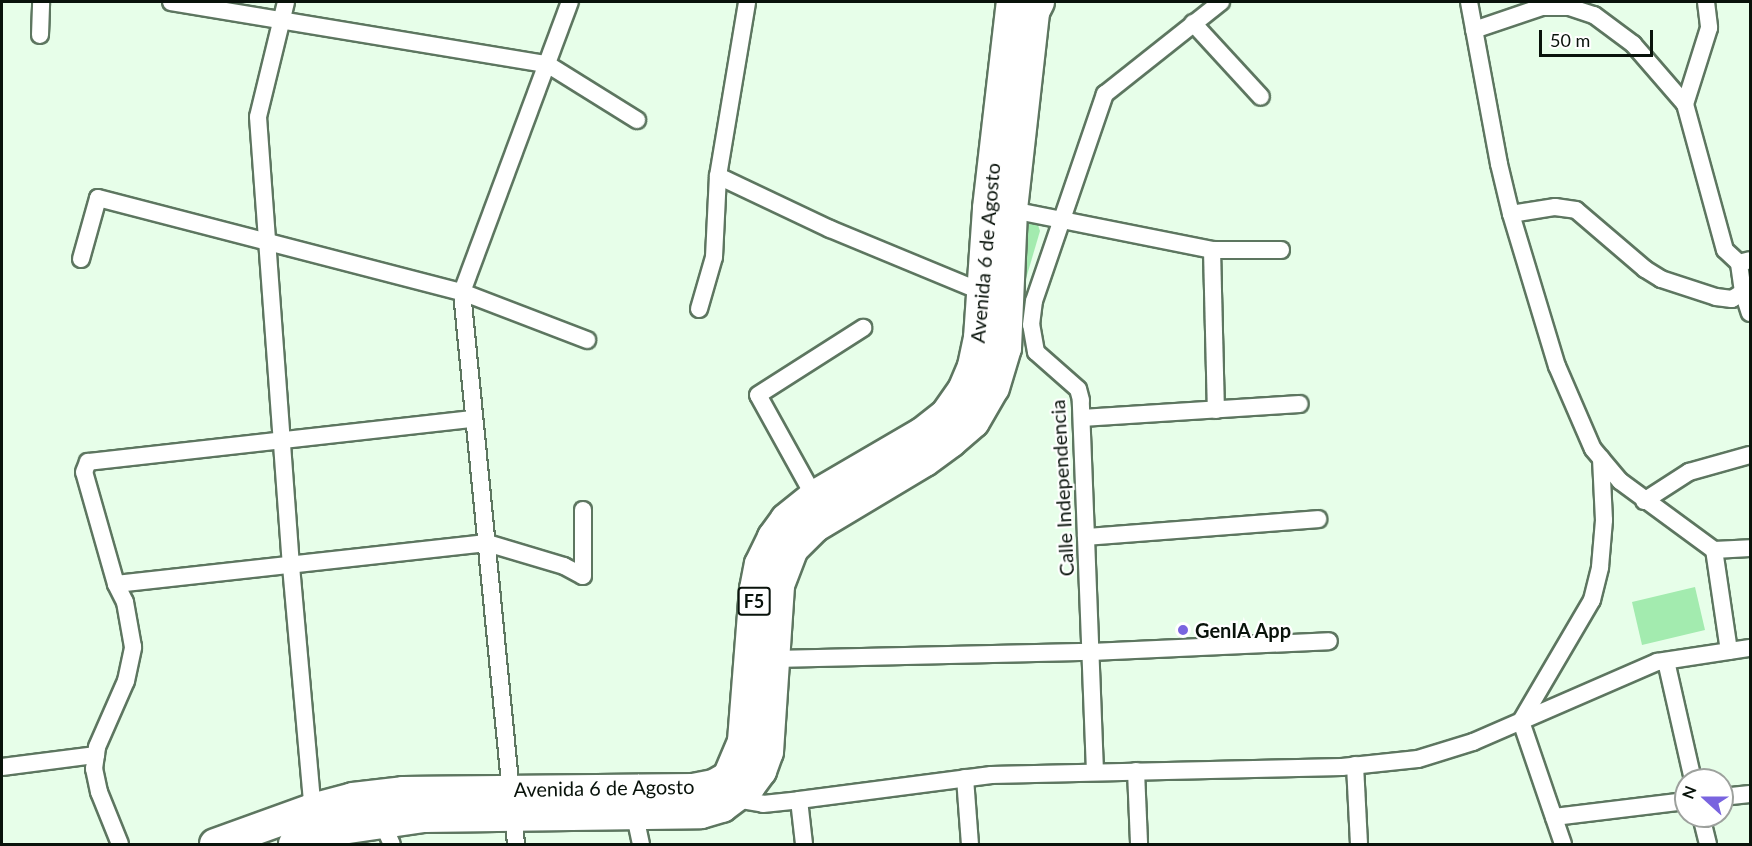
<!DOCTYPE html>
<html>
<head>
<meta charset="utf-8">
<style>
	body { margin:0 }
	#map { position:relative; width:1752px; height:846px; overflow:hidden; background:#e7fee9; font-family:Lato,sans-serif }
	div>[style] { position:absolute }
	.green>* { inset:0; background:#a3ebaf }
	.roads { filter:drop-shadow(2px 0 #5d7660) drop-shadow(-2px 0 #5d7660) drop-shadow(0 2px #5d7660) drop-shadow(0 -2px #5d7660) }
	.street>* { height:16px; margin:-8px; padding:0 8px; transform-origin:8px; border-radius:8px; background:#fff }
	.highway>* { height:30px; margin:-15px; padding:0 15px; transform-origin:15px; border-radius:15px; background:#fff }
	.dots>* { width:16px; height:16px; translate:-50% -50%; box-sizing:border-box; border:3px solid #fff; border-radius:50% }
	span { translate:-50% -50%; white-space:nowrap; text-align:center; line-height:1.15; -webkit-text-stroke:4.5px #fff; paint-order:stroke }
	.shield-label span { padding:2px 4px; background:#fff; border:2px solid; border-radius:4px; -webkit-text-stroke-width:0 }
	.shield-label { font-size:18px; color:#09130b; font-weight:700 }
	.street-label { font-size:20px; color:#09130b }
	.poi-label { font-size:20px; color:#09130b; font-weight:700 }
	.left { translate:0 -50%; text-align:left }
	.frame { position:absolute; inset:0; border:3px solid #09130b; pointer-events:none }
	.north { position:absolute; left:1674px; top:768px; width:60px; height:60px; box-sizing:border-box; background:#fff; border:2px solid #9da19d; border-radius:50%; rotate:291deg; font-size:16px; font-weight:700; line-height:24px; text-align:center; color:#09130b }
	.north::after { content:''; display:block; margin:auto; width:21px; height:27px; background:#7964df; clip-path:polygon(50% 0,100% 100%,50% 72%,0 100%) }
	.scale { position:absolute; left:1539px; top:30px; width:114px; height:27px; box-sizing:border-box; border:3px solid #09130b; border-top:0; padding-left:8px; font-size:18px; line-height:21px; white-space:nowrap; color:#09130b; -webkit-text-stroke:4px #fff; paint-order:stroke }
</style>
</head>
<body>
<div id="map">
	<div class="green">
		<i style="clip-path:polygon(1031px 221px,1038px 225px,1040px 231px,1020px 299px,1025px 222px)"></i>
		<i style="clip-path:polygon(1695px 587px,1705px 630px,1642px 645px,1632px 602px)"></i>
	</div>
	<div class="roads">
		<div class="street">
			<i style="left:171px;top:2px;width:381px;rotate:9.4deg"></i>
			<i style="left:547px;top:64px;width:106px;rotate:31.9deg"></i>
			<i style="left:286px;top:2px;width:118px;rotate:103.7deg"></i>
			<i style="left:258px;top:117px;width:450px;rotate:85.8deg"></i>
			<i style="left:291px;top:566px;width:249px;rotate:84.9deg"></i>
			<i style="left:1469px;top:2px;width:165px;rotate:79.5deg"></i>
			<i style="left:1499px;top:164px;width:51px;rotate:76.5deg"></i>
			<i style="left:1511px;top:214px;width:159px;rotate:73.2deg"></i>
			<i style="left:1557px;top:366px;width:90px;rotate:66.6deg"></i>
			<i style="left:1593px;top:449px;width:42px;rotate:49.8deg"></i>
			<i style="left:1620px;top:481px;width:117px;rotate:36.3deg"></i>
			<i style="left:1706px;top:2px;width:26px;rotate:83deg"></i>
			<i style="left:1709px;top:28px;width:80px;rotate:107.5deg"></i>
			<i style="left:1685px;top:104px;width:151px;rotate:74.7deg"></i>
			<i style="left:1725px;top:250px;width:19px;rotate:43deg"></i>
			<i style="left:1739px;top:263px;width:11px;rotate:-15deg"></i>
			<i style="left:1193px;top:23px;width:100px;rotate:47.4deg"></i>
			<i style="left:1474px;top:30px;width:72px;rotate:-18.7deg"></i>
			<i style="left:1542px;top:7px;width:27px"></i>
			<i style="left:1569px;top:7px;width:26px;rotate:18deg"></i>
			<i style="left:1594px;top:15px;width:49px;rotate:36.6deg"></i>
			<i style="left:1633px;top:44px;width:79px;rotate:49.1deg"></i>
			<i style="left:40px;top:35px;width:33px;rotate:-88deg"></i>
			<i style="left:718px;top:176px;width:124px;rotate:25.3deg"></i>
			<i style="left:830px;top:229px;width:165px;rotate:22.5deg"></i>
			<i style="left:1007px;top:209px;width:209px;rotate:11.3deg"></i>
			<i style="left:1212px;top:250px;width:69px"></i>
			<i style="left:1511px;top:214px;width:45px;rotate:-9deg"></i>
			<i style="left:1555px;top:207px;width:21px;rotate:8deg"></i>
			<i style="left:1576px;top:210px;width:91px;rotate:40.5deg"></i>
			<i style="left:1645px;top:269px;width:19px;rotate:32deg"></i>
			<i style="left:1661px;top:279px;width:58px;rotate:18.1deg"></i>
			<i style="left:1716px;top:297px;width:16px;rotate:7deg"></i>
			<i style="left:1732px;top:299px;width:13px;rotate:-32deg"></i>
			<i style="left:1743px;top:292px;width:29px;rotate:-98deg"></i>
			<i style="left:1212px;top:250px;width:160px;rotate:88.6deg"></i>
			<i style="left:81px;top:259px;width:63px;rotate:-74.4deg"></i>
			<i style="left:98px;top:198px;width:376px;rotate:14.5deg"></i>
			<i style="left:462px;top:292px;width:134px;rotate:21deg"></i>
			<i style="left:1743px;top:292px;width:22px;rotate:72deg"></i>
			<i style="left:699px;top:309px;width:54px;rotate:-73.9deg"></i>
			<i style="left:714px;top:257px;width:81px;rotate:-87.2deg"></i>
			<i style="left:718px;top:176px;width:176px;rotate:-80.5deg"></i>
			<i style="left:1082px;top:418px;width:218px;rotate:-3.7deg"></i>
			<i style="left:814px;top:496px;width:115px;rotate:-119deg"></i>
			<i style="left:758px;top:395px;width:125px;rotate:-32.5deg"></i>
			<i style="left:1644px;top:501px;width:54px;rotate:-32.8deg"></i>
			<i style="left:1689px;top:472px;width:63px;rotate:-15.6deg"></i>
			<i style="left:1086px;top:537px;width:233px;rotate:-4.4deg"></i>
			<i style="left:116px;top:584px;width:373px;rotate:-6.3deg"></i>
			<i style="left:487px;top:543px;width:80px;rotate:16.6deg"></i>
			<i style="left:564px;top:566px;width:21px;rotate:28deg"></i>
			<i style="left:583px;top:576px;width:66px;rotate:-90deg"></i>
			<i style="left:1729px;top:651px;width:102px;rotate:-98.4deg"></i>
			<i style="left:1714px;top:550px;width:36px;rotate:-3deg"></i>
			<i style="left:774px;top:659px;width:317px;rotate:-1.3deg"></i>
			<i style="left:1091px;top:652px;width:238px;rotate:-2.6deg"></i>
			<i style="left:1666px;top:661px;width:122px;rotate:77.2deg"></i>
			<i style="left:1355px;top:765px;width:79px;rotate:87.1deg"></i>
			<i style="left:2px;top:767px;width:95px;rotate:-7.3deg"></i>
			<i style="left:1136px;top:771px;width:73px;rotate:87.6deg"></i>
			<i style="left:1095px;top:772px;width:372px;rotate:-92.2deg"></i>
			<i style="left:1081px;top:400px;width:11px;rotate:-105deg"></i>
			<i style="left:1078px;top:389px;width:56px;rotate:-138.6deg"></i>
			<i style="left:1036px;top:352px;width:27px;rotate:-100deg"></i>
			<i style="left:1031px;top:325px;width:24px;rotate:-83deg"></i>
			<i style="left:1034px;top:301px;width:219px;rotate:-71.1deg"></i>
			<i style="left:1105px;top:94px;width:148px;rotate:-38.4deg"></i>
			<i style="left:965px;top:778px;width:66px;rotate:85.7deg"></i>
			<i style="left:1722px;top:797px;width:28px;rotate:-6deg"></i>
			<i style="left:736px;top:799px;width:27px;rotate:10deg"></i>
			<i style="left:763px;top:804px;width:36px;rotate:-6deg"></i>
			<i style="left:799px;top:800px;width:194px;rotate:-7.4deg"></i>
			<i style="left:991px;top:775px;width:351px;rotate:-1.3deg"></i>
			<i style="left:1342px;top:767px;width:76px;rotate:-6deg"></i>
			<i style="left:1418px;top:759px;width:58px;rotate:-17.2deg"></i>
			<i style="left:1473px;top:742px;width:201px;rotate:-23.5deg"></i>
			<i style="left:1657px;top:662px;width:94px;rotate:-8.6deg"></i>
			<i style="left:799px;top:800px;width:44px;rotate:83.5deg"></i>
			<i style="left:635px;top:816px;width:29px;rotate:78deg"></i>
			<i style="left:1701px;top:816px;width:29px;rotate:76deg"></i>
			<i style="left:1554px;top:817px;width:133px;rotate:-6.9deg"></i>
			<i style="left:382px;top:822px;width:24px;rotate:66deg"></i>
			<i style="left:120px;top:844px;width:56px;rotate:-112deg"></i>
			<i style="left:99px;top:792px;width:24px;rotate:-102deg"></i>
			<i style="left:94px;top:769px;width:22px;rotate:-82deg"></i>
			<i style="left:97px;top:747px;width:72px;rotate:-66.3deg"></i>
			<i style="left:126px;top:681px;width:35px;rotate:-78deg"></i>
			<i style="left:133px;top:647px;width:46px;rotate:-100.1deg"></i>
			<i style="left:125px;top:602px;width:20px;rotate:-117deg"></i>
			<i style="left:116px;top:584px;width:116px;rotate:-105.9deg"></i>
			<i style="left:84px;top:472px;width:11px;rotate:-68deg"></i>
			<i style="left:88px;top:462px;width:388px;rotate:-6.4deg"></i>
			<i style="left:516px;top:844px;width:555px;rotate:-95.59deg"></i>
			<i style="left:462px;top:292px;width:309px;rotate:-69.6deg"></i>
			<i style="left:1563px;top:844px;width:130px;rotate:-108.9deg"></i>
			<i style="left:1521px;top:721px;width:140px;rotate:-59.6deg"></i>
			<i style="left:1592px;top:600px;width:34px;rotate:-76deg"></i>
			<i style="left:1600px;top:567px;width:47px;rotate:-85.1deg"></i>
			<i style="left:1604px;top:520px;width:62px;rotate:-92.8deg"></i>
		</div>
		<div class="highway">
			<i style="left:215px;top:844px;width:103px;rotate:-19.8deg"></i>
			<i style="left:312px;top:809px;width:42px;rotate:-15deg"></i>
			<i style="left:353px;top:798px;width:50px;rotate:-6.8deg"></i>
			<i style="left:403px;top:792px;width:290px;rotate:-0.6deg"></i>
			<i style="left:693px;top:789px;width:21px;rotate:-11deg"></i>
			<i style="left:714px;top:785px;width:16px;rotate:-30deg"></i>
			<i style="left:728px;top:777px;width:39px;rotate:-67deg"></i>
			<i style="left:743px;top:741px;width:152px;rotate:-85.5deg"></i>
			<i style="left:755px;top:589px;width:25px;rotate:-79deg"></i>
			<i style="left:760px;top:564px;width:30px;rotate:-64deg"></i>
			<i style="left:773px;top:537px;width:22px;rotate:-54deg"></i>
			<i style="left:786px;top:519px;width:36px;rotate:-39deg"></i>
			<i style="left:814px;top:496px;width:125px;rotate:-30.3deg"></i>
			<i style="left:922px;top:433px;width:31px;rotate:-38deg"></i>
			<i style="left:946px;top:414px;width:29px;rotate:-55deg"></i>
			<i style="left:963px;top:390px;width:26px;rotate:-67deg"></i>
			<i style="left:973px;top:366px;width:29px;rotate:-78deg"></i>
			<i style="left:979px;top:338px;width:130px;rotate:-86deg"></i>
			<i style="left:988px;top:208px;width:207px;rotate:-83.4deg"></i>
			<i style="left:294px;top:844px;width:50px;rotate:-17.4deg"></i>
			<i style="left:342px;top:829px;width:83px;rotate:-8.3deg"></i>
			<i style="left:424px;top:817px;width:277px;rotate:-0.8deg"></i>
			<i style="left:701px;top:813px;width:22px;rotate:-16deg"></i>
			<i style="left:722px;top:807px;width:35px;rotate:-37deg"></i>
			<i style="left:750px;top:786px;width:19px;rotate:-54deg"></i>
			<i style="left:761px;top:771px;width:20px;rotate:-70deg"></i>
			<i style="left:768px;top:752px;width:167px;rotate:-86.2deg"></i>
			<i style="left:779px;top:585px;width:39px;rotate:-69deg"></i>
			<i style="left:793px;top:549px;width:31px;rotate:-45deg"></i>
			<i style="left:815px;top:527px;width:128px;rotate:-31deg"></i>
			<i style="left:925px;top:461px;width:32px;rotate:-36deg"></i>
			<i style="left:951px;top:442px;width:30px;rotate:-41deg"></i>
			<i style="left:974px;top:422px;width:39px;rotate:-60deg"></i>
			<i style="left:994px;top:388px;width:42px;rotate:-73.3deg"></i>
			<i style="left:1006px;top:348px;width:139px;rotate:-87.5deg"></i>
			<i style="left:1012px;top:209px;width:198px;rotate:-83.6deg"></i>
			<i style="left:1034px;top:12px;width:11px;rotate:-63deg"></i>
		</div>
	</div>
	<div class="dots">
		<i style="left:1183px;top:630px;background:#7964df"></i>
	</div>
	<div class="shield-label">
		<span style="left:754px;top:601px">F5</span>
	</div>
	<div class="street-label">
		<span style="left:985px;top:253px;rotate:-85deg">Avenida 6 de Agosto</span>
		<span style="left:1062px;top:488px;rotate:-93deg">Calle Independencia</span>
		<span style="left:604px;top:788px;rotate:-1deg">Avenida 6 de Agosto</span>
	</div>
	<div class="poi-label">
		<span class="left" style="left:1195px;top:630px">GenIA App</span>
	</div>
	<div class="frame"></div>
	<div class="north">N</div>
	<div class="scale">50 m</div>
</div>
</body>
</html>
